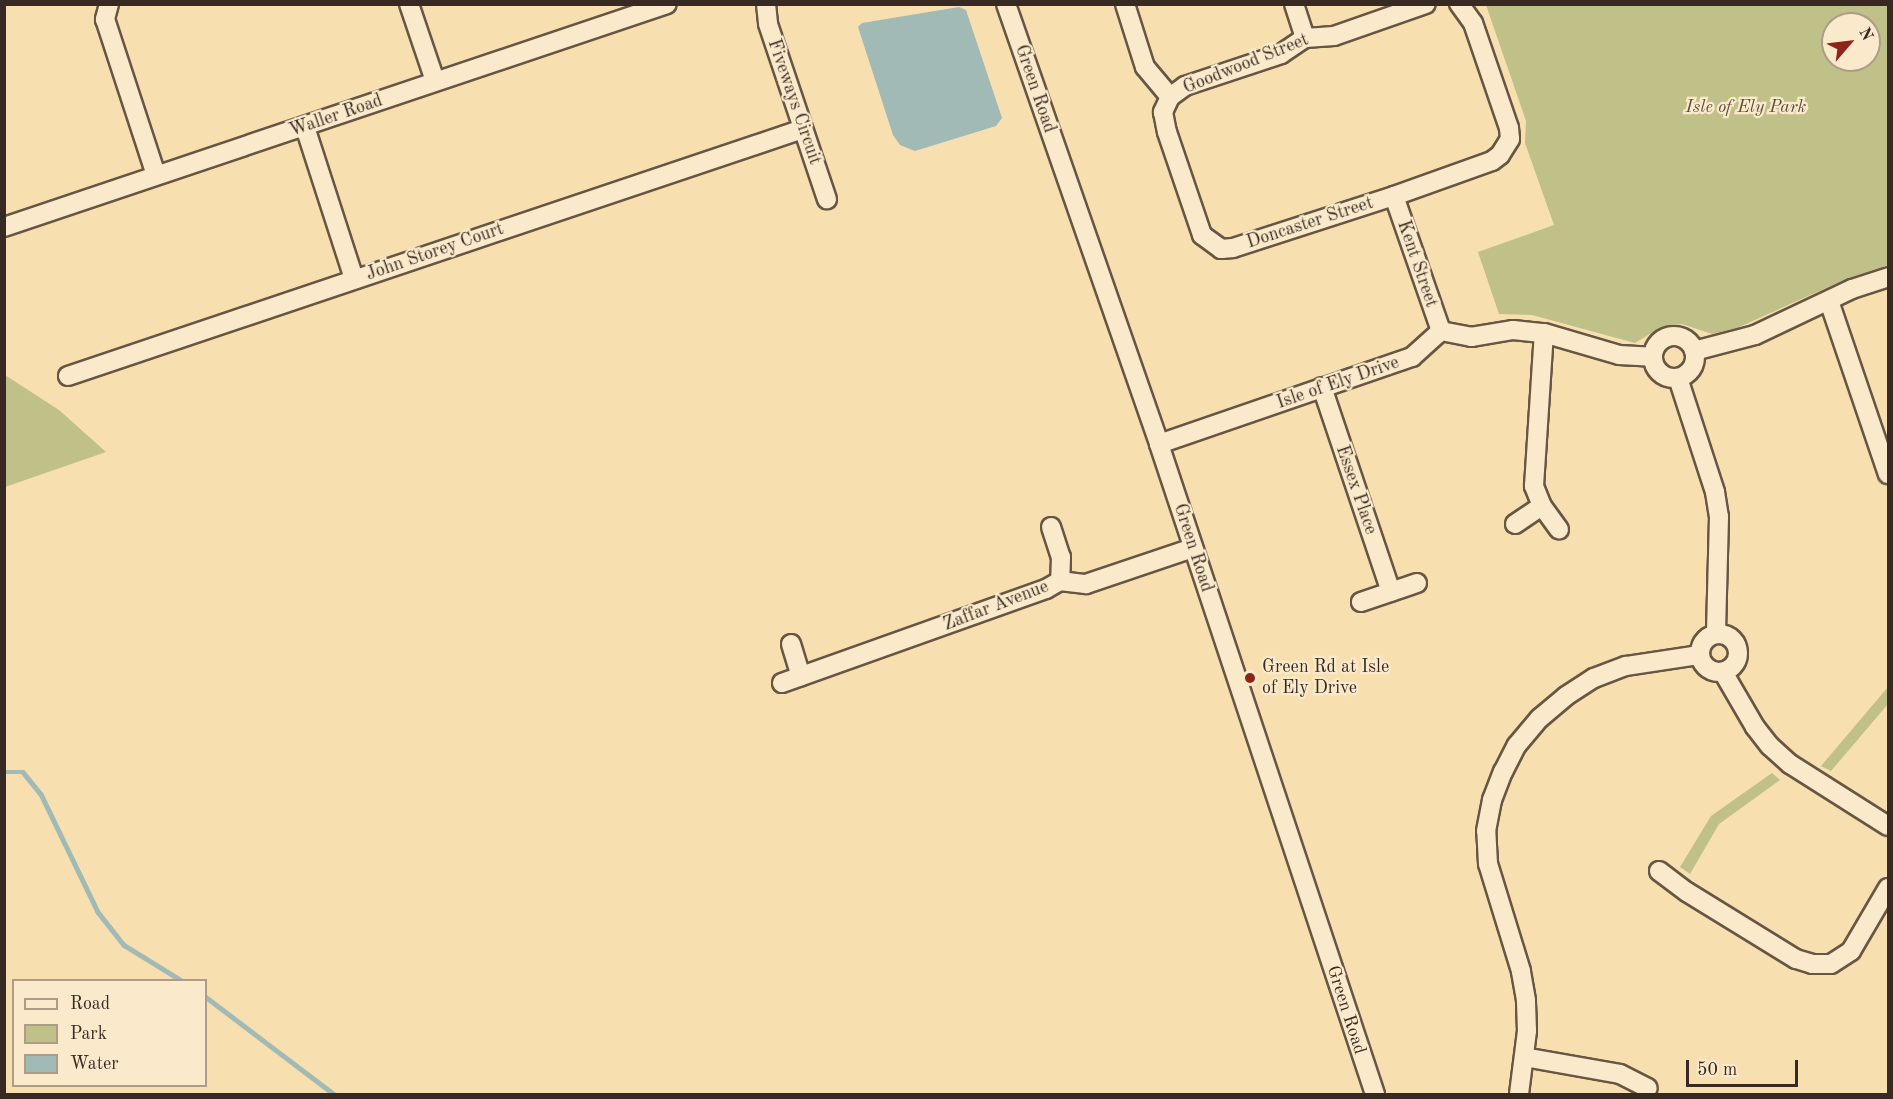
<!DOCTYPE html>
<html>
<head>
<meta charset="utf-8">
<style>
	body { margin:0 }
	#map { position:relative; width:1893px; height:1099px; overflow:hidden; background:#f7dfaf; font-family:"Old Standard TT",serif }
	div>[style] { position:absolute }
	.green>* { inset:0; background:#bfc189 }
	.water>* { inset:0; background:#a1bab6 }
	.stream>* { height:4.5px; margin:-2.25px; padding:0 2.25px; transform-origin:2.25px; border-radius:2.25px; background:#a1bab6 }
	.roads { filter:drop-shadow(2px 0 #685645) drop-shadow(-2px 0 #685645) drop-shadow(0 2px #685645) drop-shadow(0 -2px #685645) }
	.minor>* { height:18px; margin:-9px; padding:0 9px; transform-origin:9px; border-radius:9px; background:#faeacb }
	.minor>.ring { margin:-9px; padding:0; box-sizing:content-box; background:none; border:18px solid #faeacb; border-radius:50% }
	.dots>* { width:16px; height:16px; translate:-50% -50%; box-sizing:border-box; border:3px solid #faeacb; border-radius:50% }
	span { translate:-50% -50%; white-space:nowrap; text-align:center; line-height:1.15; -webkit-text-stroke:4.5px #faeacb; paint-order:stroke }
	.street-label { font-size:18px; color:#382922 }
	.park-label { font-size:18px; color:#5a4f3c; font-style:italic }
	.poi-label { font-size:18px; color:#382922 }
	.left { translate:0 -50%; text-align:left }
	.frame { position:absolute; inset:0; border:6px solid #382922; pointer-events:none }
	.legend { position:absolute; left:12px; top:979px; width:195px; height:108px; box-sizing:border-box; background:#faeacb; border:2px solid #ac9d87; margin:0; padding:8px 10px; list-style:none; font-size:18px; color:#382922 }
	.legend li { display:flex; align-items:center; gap:12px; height:30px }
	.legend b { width:30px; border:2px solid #ac9d87 }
	.north { position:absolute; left:1821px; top:12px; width:60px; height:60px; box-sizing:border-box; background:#faeacb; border:2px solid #ac9d87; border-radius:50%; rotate:62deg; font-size:16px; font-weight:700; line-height:24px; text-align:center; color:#382922 }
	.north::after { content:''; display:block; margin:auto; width:21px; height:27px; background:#8f2418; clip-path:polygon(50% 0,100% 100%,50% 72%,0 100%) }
	.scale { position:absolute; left:1686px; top:1060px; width:112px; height:27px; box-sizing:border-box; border:3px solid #382922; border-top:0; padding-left:8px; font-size:18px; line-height:21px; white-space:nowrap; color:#382922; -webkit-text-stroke:4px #faeacb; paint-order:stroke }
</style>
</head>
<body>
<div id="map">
	<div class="green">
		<i style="clip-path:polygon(evenodd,1536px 5px,1888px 5px,1888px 265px,1846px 279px,1737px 328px,1712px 334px,1682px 324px,1661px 327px,1635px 343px,1532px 315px,1499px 314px,1478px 252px,1554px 225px,1525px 143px,1526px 121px,1486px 5px,1536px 5px,1833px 24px,1869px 24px,1869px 60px,1833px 60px,1833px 24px)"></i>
		<i style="clip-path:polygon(5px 375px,59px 410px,106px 452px,5px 487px)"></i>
		<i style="clip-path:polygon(1888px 687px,1888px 704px,1831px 771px,1821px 766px)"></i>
		<i style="clip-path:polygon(1772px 773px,1780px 780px,1719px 824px,1690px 874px,1680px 867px,1711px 816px)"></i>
	</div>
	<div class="water">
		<i style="clip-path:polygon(959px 7px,966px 10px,1002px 118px,996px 126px,915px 151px,900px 145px,893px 135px,858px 27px,862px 23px)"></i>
	</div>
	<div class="stream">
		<i style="left:4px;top:772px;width:19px"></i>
		<i style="left:23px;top:772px;width:28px;rotate:51deg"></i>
		<i style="left:41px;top:794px;width:131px;rotate:64.2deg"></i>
		<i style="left:98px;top:912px;width:42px;rotate:51.8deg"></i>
		<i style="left:124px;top:945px;width:67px;rotate:31.6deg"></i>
		<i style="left:206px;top:997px;width:161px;rotate:37.2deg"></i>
	</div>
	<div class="roads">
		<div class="minor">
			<i style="left:109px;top:4px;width:16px;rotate:105deg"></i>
			<i style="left:105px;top:19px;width:164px;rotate:71.9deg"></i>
			<i style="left:409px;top:4px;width:81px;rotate:71.3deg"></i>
			<i style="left:766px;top:4px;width:20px;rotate:84deg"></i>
			<i style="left:768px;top:24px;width:185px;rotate:71.4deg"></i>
			<i style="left:1006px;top:4px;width:466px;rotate:70.8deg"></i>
			<i style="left:1159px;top:444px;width:685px;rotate:71.62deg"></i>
			<i style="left:1125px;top:4px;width:66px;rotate:72.4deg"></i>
			<i style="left:1145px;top:67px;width:39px;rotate:50deg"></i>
			<i style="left:1170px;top:97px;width:17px;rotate:115deg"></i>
			<i style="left:1163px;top:112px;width:20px;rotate:79deg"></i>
			<i style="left:1167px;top:132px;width:109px;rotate:71.2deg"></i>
			<i style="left:1202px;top:235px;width:24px;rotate:36deg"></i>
			<i style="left:1221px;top:249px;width:12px;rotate:-5deg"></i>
			<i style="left:1233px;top:248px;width:169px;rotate:-17.9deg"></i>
			<i style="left:1394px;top:196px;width:104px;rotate:-19.7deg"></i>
			<i style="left:1492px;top:161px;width:10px;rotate:-37deg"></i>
			<i style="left:1500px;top:155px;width:19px;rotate:-58deg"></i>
			<i style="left:1510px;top:139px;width:11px;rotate:-95deg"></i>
			<i style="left:1509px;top:128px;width:111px;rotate:-108.9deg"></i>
			<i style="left:1473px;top:23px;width:24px;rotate:-126deg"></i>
			<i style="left:1294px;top:4px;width:36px;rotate:72deg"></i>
			<i style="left:1170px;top:97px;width:19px;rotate:-36deg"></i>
			<i style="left:1185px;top:86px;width:101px;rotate:-18.4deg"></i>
			<i style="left:1281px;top:54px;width:29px;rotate:-34deg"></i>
			<i style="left:1305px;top:38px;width:29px;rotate:-4deg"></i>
			<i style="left:1334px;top:36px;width:97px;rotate:-19.2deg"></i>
			<i style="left:305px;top:127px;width:160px;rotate:72.1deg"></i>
			<i style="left:1394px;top:196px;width:143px;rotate:70.8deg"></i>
			<i style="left:4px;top:227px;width:699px;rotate:-18.59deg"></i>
			<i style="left:1829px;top:301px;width:183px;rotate:71.2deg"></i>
			<i class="ring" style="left:1653px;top:336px;width:24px;height:24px"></i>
			<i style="left:1694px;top:351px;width:63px;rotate:-14.7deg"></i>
			<i style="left:1755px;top:335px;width:107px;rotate:-25.4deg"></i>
			<i style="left:1852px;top:289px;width:38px;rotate:-18deg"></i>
			<i style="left:68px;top:376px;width:775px;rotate:-18.58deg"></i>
			<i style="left:1678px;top:378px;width:120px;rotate:72deg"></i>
			<i style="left:1715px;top:492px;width:25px;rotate:81deg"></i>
			<i style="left:1719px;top:517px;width:116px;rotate:91.5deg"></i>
			<i style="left:1322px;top:387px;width:216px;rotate:71.4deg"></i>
			<i style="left:1159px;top:444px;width:268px;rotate:-19deg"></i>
			<i style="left:1412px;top:357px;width:39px;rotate:-42deg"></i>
			<i style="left:1441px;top:331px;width:31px;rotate:11deg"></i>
			<i style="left:1471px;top:337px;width:43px;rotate:-9.5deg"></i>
			<i style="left:1513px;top:330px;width:31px;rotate:6deg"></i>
			<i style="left:1544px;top:333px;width:78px;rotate:16.3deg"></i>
			<i style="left:1619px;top:355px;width:33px;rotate:3deg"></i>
			<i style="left:1542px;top:506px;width:22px;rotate:-112deg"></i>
			<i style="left:1534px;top:486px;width:153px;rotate:-86.3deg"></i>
			<i style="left:1515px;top:524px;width:32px;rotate:-34deg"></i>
			<i style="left:1542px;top:506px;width:29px;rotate:54deg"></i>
			<i style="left:1051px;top:527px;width:32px;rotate:72deg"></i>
			<i style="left:1061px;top:557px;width:24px;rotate:92deg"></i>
			<i style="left:1361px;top:602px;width:59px;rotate:-18.7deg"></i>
			<i class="ring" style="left:1700px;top:634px;width:20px;height:20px"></i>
			<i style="left:791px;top:644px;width:34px;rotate:73deg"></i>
			<i style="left:1723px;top:672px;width:64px;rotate:59.8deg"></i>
			<i style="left:1755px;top:727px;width:24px;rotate:52deg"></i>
			<i style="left:1770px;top:746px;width:27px;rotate:42deg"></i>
			<i style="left:1790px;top:764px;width:116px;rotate:32.3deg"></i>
			<i style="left:782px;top:683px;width:280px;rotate:-19.6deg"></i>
			<i style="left:1046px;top:589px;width:16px;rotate:-30deg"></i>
			<i style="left:1060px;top:581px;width:26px;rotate:7deg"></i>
			<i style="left:1086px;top:584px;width:113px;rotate:-18.6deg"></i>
			<i style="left:1659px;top:871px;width:35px;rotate:37deg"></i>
			<i style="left:1687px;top:892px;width:128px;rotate:31.6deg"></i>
			<i style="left:1796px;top:959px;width:17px;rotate:17deg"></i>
			<i style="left:1812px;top:964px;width:19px"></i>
			<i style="left:1831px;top:964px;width:24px;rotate:-33deg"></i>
			<i style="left:1851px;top:951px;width:73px;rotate:-59.6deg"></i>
			<i style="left:1524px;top:1057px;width:97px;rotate:10deg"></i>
			<i style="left:1620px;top:1074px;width:31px;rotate:27deg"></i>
			<i style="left:1519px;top:1094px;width:64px;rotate:-82.8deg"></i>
			<i style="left:1527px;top:1031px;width:31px;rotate:-92deg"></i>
			<i style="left:1526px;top:1000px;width:29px;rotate:-100deg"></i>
			<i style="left:1521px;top:971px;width:112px;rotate:-107.1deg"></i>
			<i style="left:1488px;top:864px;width:33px;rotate:-93deg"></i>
			<i style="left:1486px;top:831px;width:32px;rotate:-79deg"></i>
			<i style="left:1492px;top:800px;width:30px;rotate:-69deg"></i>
			<i style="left:1503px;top:772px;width:30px;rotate:-63deg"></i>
			<i style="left:1517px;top:745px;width:35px;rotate:-50deg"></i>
			<i style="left:1540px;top:718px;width:34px;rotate:-40deg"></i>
			<i style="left:1566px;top:696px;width:33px;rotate:-33deg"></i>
			<i style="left:1594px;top:678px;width:34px;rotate:-21deg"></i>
			<i style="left:1626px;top:666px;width:74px;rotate:-8.6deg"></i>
		</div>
	</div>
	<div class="dots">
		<i style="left:1250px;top:678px;background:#8f2418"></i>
	</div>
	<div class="street-label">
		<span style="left:1246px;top:64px;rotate:-22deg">Goodwood Street</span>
		<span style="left:1035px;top:89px;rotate:71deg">Green Road</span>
		<span style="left:794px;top:102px;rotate:71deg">Fiveways Circuit</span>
		<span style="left:336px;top:116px;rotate:-19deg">Waller Road</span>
		<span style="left:1310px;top:223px;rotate:-18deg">Doncaster Street</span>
		<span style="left:435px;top:252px;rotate:-19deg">John Storey Court</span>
		<span style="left:1417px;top:264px;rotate:71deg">Kent Street</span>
		<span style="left:1338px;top:383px;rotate:-19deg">Isle of Ely Drive</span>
		<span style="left:1356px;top:490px;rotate:71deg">Essex Place</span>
		<span style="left:1193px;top:548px;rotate:72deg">Green Road</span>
		<span style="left:996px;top:606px;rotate:-21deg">Zaffar Avenue</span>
		<span style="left:1346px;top:1010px;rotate:72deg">Green Road</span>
	</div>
	<div class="park-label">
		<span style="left:1746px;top:107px">Isle of Ely Park</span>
	</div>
	<div class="poi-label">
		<span class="left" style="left:1262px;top:678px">Green Rd at Isle<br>of Ely Drive</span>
	</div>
	<div class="frame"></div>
	<ul class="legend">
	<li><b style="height:8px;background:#faeacb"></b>Road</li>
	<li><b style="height:16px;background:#bfc189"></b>Park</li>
	<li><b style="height:16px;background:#a1bab6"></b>Water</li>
	</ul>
	<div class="north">N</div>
	<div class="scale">50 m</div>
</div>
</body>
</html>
